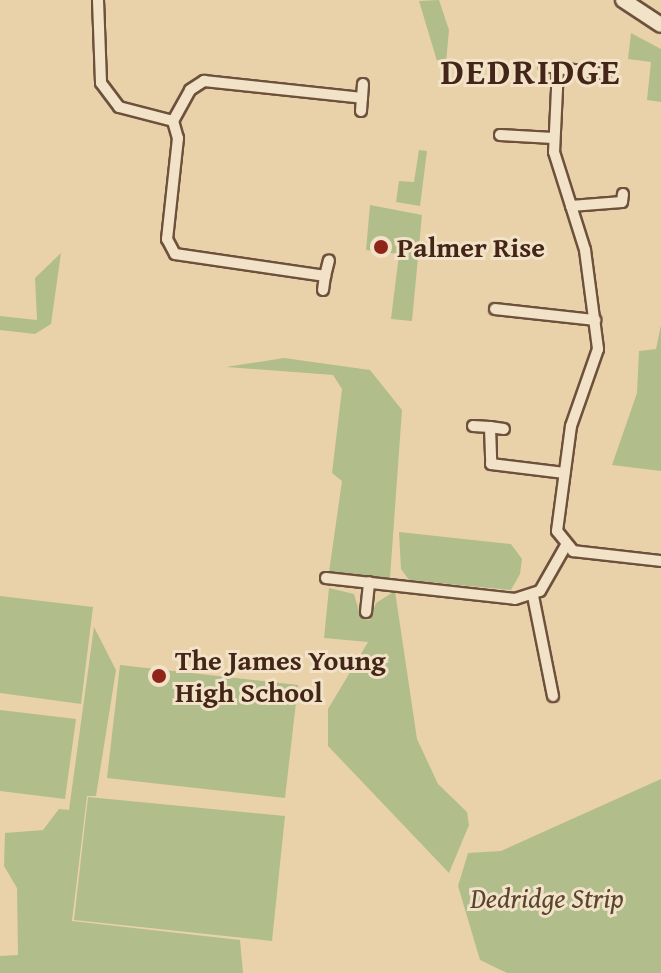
<!DOCTYPE html>
<html>
<head>
<meta charset="utf-8">
<style>
	body { margin:0 }
	#map { position:relative; width:661px; height:973px; overflow:hidden; background:#e9d2aa; font-family:"Gentium Book Plus",serif }
	div>[style] { position:absolute }
	.green>* { inset:0; background:#b2bd8c }
	.roads { filter:drop-shadow(2px 0 #6d513c) drop-shadow(-2px 0 #6d513c) drop-shadow(0 2px #6d513c) drop-shadow(0 -2px #6d513c) }
	.street>* { height:10px; margin:-5px; padding:0 5px; transform-origin:5px; border-radius:5px; background:#f1e2c8 }
	.secondary>* { height:14px; margin:-7px; padding:0 7px; transform-origin:7px; border-radius:7px; background:#f1e2c8 }
	.dots>* { width:22px; height:22px; translate:-50% -50%; box-sizing:border-box; border:4px solid #f1e2c8; border-radius:50% }
	span { translate:-50% -50%; white-space:nowrap; text-align:center; line-height:1.15; -webkit-text-stroke:6px #f1e2c8; paint-order:stroke }
	.poi-label { font-size:28px; color:#442618; font-weight:700 }
	.left { translate:0 -50%; text-align:left }
	.park-label { font-size:28px; color:#5a442f; font-style:italic }
	.district-label { font-size:36px; color:#442618; font-weight:700; letter-spacing:2px }
</style>
</head>
<body>
<div id="map">
	<div class="green">
		<i style="clip-path:polygon(439px 0,449px 30px,446px 62px,437px 61px,419px 1px)"></i>
		<i style="clip-path:polygon(631px 33px,661px 49px,661px 102px,647px 100px,651px 62px,628px 59px)"></i>
		<i style="clip-path:polygon(419px 150px,427px 151px,420px 206px,396px 202px,399px 181px,414px 182px)"></i>
		<i style="clip-path:polygon(370px 205px,422px 215px,412px 321px,391px 319px,399px 254px,366px 250px)"></i>
		<i style="clip-path:polygon(61px 253px,51px 324px,35px 334px,0 330px,0 316px,37px 320px,35px 278px)"></i>
		<i style="clip-path:polygon(661px 325px,661px 471px,612px 465px,637px 393px,639px 351px,656px 349px)"></i>
		<i style="clip-path:polygon(284px 358px,370px 370px,402px 410px,390px 578px,329px 572px,342px 481px,332px 473px,342px 389px,333px 375px,226px 367px)"></i>
		<i style="clip-path:polygon(399px 532px,511px 544px,522px 559px,520px 574px,511px 590px,409px 580px,401px 569px)"></i>
		<i style="clip-path:polygon(329px 588px,354px 594px,361px 618px,370px 620px,376px 603px,395px 591px,417px 739px,438px 784px,467px 812px,469px 825px,449px 873px,328px 746px,328px 709px,368px 642px,324px 638px)"></i>
		<i style="clip-path:polygon(0 596px,93px 607px,81px 704px,0 693px)"></i>
		<i style="clip-path:polygon(94px 627px,116px 670px,96px 796px,87px 796px,72px 921px,240px 940px,243px 973px,0 973px,0 956px,18px 955px,17px 888px,4px 866px,5px 833px,43px 830px,59px 809px,69px 810px)"></i>
		<i style="clip-path:polygon(120px 665px,298px 685px,285px 798px,107px 778px)"></i>
		<i style="clip-path:polygon(0 710px,76px 719px,65px 799px,0 791px)"></i>
		<i style="clip-path:polygon(661px 779px,661px 973px,507px 973px,480px 960px,458px 886px,468px 853px,501px 851px)"></i>
		<i style="clip-path:polygon(88px 797px,285px 816px,272px 941px,74px 920px)"></i>
	</div>
	<div class="roads">
		<div class="street">
			<i style="left:98px;top:0;width:83px;rotate:87.9deg"></i>
			<i style="left:101px;top:83px;width:30px;rotate:53deg"></i>
			<i style="left:119px;top:107px;width:56px;rotate:14.5deg"></i>
			<i style="left:173px;top:121px;width:35px;rotate:-61deg"></i>
			<i style="left:190px;top:90px;width:17px;rotate:-33deg"></i>
			<i style="left:204px;top:81px;width:159px;rotate:6.1deg"></i>
			<i style="left:362px;top:98px;width:14px;rotate:-86deg"></i>
			<i style="left:544px;top:66px;width:14px;rotate:8deg"></i>
			<i style="left:558px;top:68px;width:84px;rotate:92.7deg"></i>
			<i style="left:554px;top:152px;width:103px;rotate:72.4deg"></i>
			<i style="left:585px;top:250px;width:100px;rotate:82.5deg"></i>
			<i style="left:598px;top:349px;width:82px;rotate:109.3deg"></i>
			<i style="left:571px;top:426px;width:106px;rotate:97.6deg"></i>
			<i style="left:557px;top:531px;width:26px;rotate:51deg"></i>
			<i style="left:573px;top:551px;width:89px;rotate:6.5deg"></i>
			<i style="left:558px;top:68px;width:47px;rotate:7.3deg"></i>
			<i style="left:361px;top:111px;width:13px;rotate:-86deg"></i>
			<i style="left:173px;top:121px;width:18px;rotate:74deg"></i>
			<i style="left:178px;top:138px;width:102px;rotate:96.2deg"></i>
			<i style="left:167px;top:239px;width:17px;rotate:62deg"></i>
			<i style="left:175px;top:254px;width:152px;rotate:8.3deg"></i>
			<i style="left:325px;top:276px;width:16px;rotate:-76deg"></i>
			<i style="left:500px;top:135px;width:53px;rotate:3.2deg"></i>
			<i style="left:571px;top:206px;width:51px;rotate:-4.5deg"></i>
			<i style="left:622px;top:202px;width:8px;rotate:-83deg"></i>
			<i style="left:323px;top:290px;width:14px;rotate:-82deg"></i>
			<i style="left:495px;top:309px;width:101px;rotate:6.3deg"></i>
			<i style="left:473px;top:426px;width:17px;rotate:3deg"></i>
			<i style="left:490px;top:427px;width:37px;rotate:88deg"></i>
			<i style="left:491px;top:464px;width:74px;rotate:7deg"></i>
			<i style="left:490px;top:427px;width:14px;rotate:8deg"></i>
			<i style="left:326px;top:578px;width:190px;rotate:6.3deg"></i>
			<i style="left:515px;top:599px;width:26px;rotate:-18deg"></i>
			<i style="left:540px;top:591px;width:51px;rotate:-60.4deg"></i>
			<i style="left:533px;top:596px;width:102px;rotate:78.7deg"></i>
			<i style="left:366px;top:612px;width:30px;rotate:-84deg"></i>
		</div>
		<div class="secondary">
			<i style="left:623px;top:0;width:45px;rotate:33.3deg"></i>
		</div>
	</div>
	<div class="dots">
		<i style="left:381px;top:247px;background:#8f2418"></i>
		<i style="left:159px;top:676px;background:#8f2418"></i>
	</div>
	<div class="poi-label">
		<span class="left" style="left:397px;top:247px">Palmer Rise</span>
		<span class="left" style="left:175px;top:676px">The James Young<br>High School</span>
	</div>
	<div class="park-label">
		<span style="left:547px;top:898px">Dedridge Strip</span>
	</div>
	<div class="district-label">
		<span style="left:531px;top:71px">DEDRIDGE</span>
	</div>
</div>
</body>
</html>
